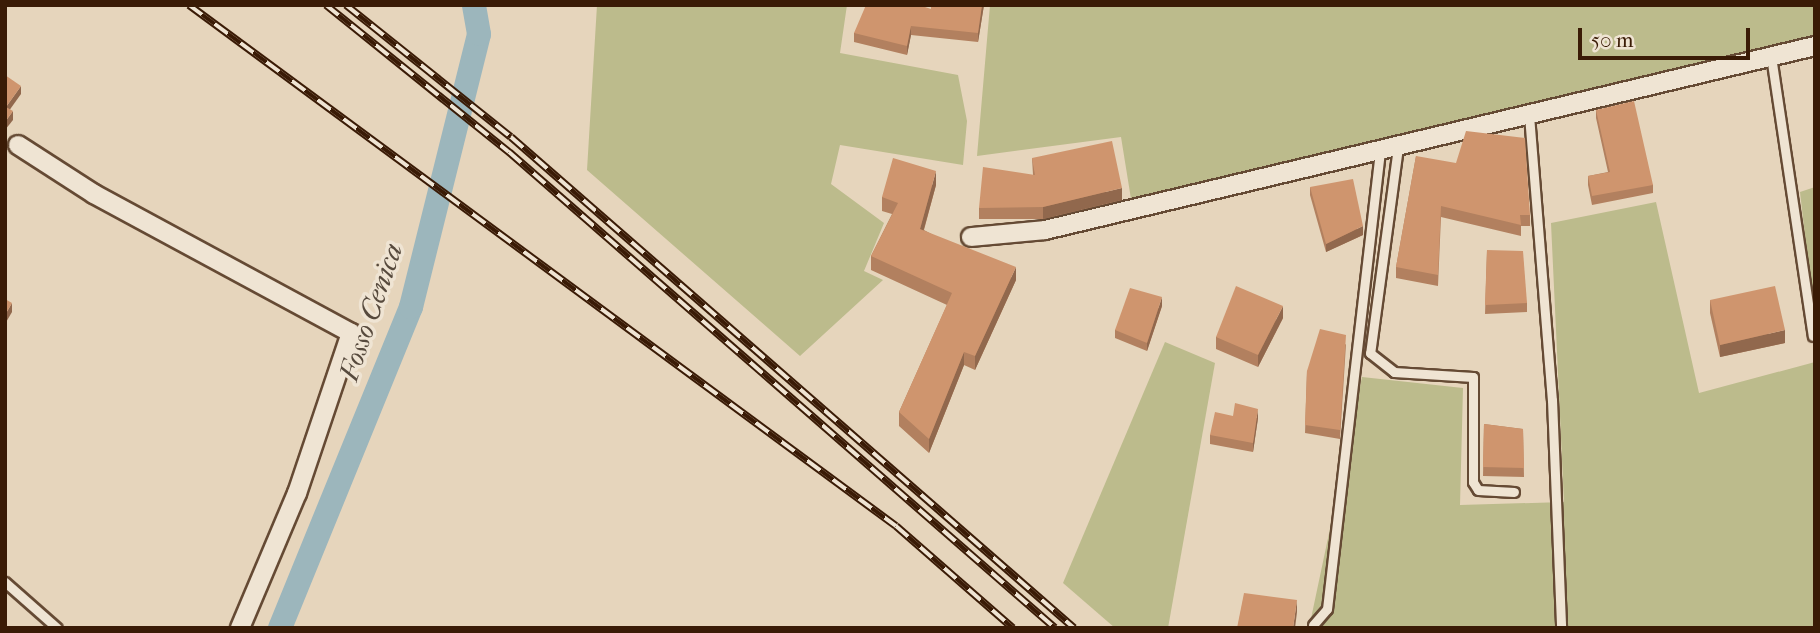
<!DOCTYPE html>
<html>
<head>
<meta charset="utf-8">
<style>
	body { margin:0 }
	#map { position:relative; width:1820px; height:633px; overflow:hidden; background:#e6d5bc; font-family:"IM FELL French Canon",serif }
	div>[style] { position:absolute }
	.green>* { inset:0; background:#bcbb8c }
	.canal>* { height:24px; margin:-12px; padding:0 12px; transform-origin:12px; border-radius:12px; background:#9cb6bc }
	.roads { filter:drop-shadow(2px 0 #654a34) drop-shadow(-2px 0 #654a34) drop-shadow(0 2px #654a34) drop-shadow(0 -2px #654a34) }
	.service>* { height:9px; margin:-4.5px; padding:0 4.5px; transform-origin:4.5px; border-radius:4.5px; background:#efe4d3 }
	.minor>* { height:18px; margin:-9px; padding:0 9px; transform-origin:9px; border-radius:9px; background:#efe4d3 }
	.rail>* { height:8px; margin-top:-4px; transform-origin:0; background:repeating-linear-gradient(90deg,#efe4d3 0 16px,#3a1b06 0 32px); box-sizing:border-box; border-block:2px solid #3a1b06 }
	.wall>* { inset:0; background:#b2805f }
	.shaded-wall>* { inset:0; background:#91684d }
	.building>* { inset:0; background:#cf956e }
	span { translate:-50% -50%; white-space:nowrap; text-align:center; line-height:1.15; -webkit-text-stroke:7px #efe4d3; paint-order:stroke }
	.water-label { font-size:28px; color:#574a3d; font-style:italic }
	.frame { position:absolute; inset:0; border:7px solid #3a1b06; pointer-events:none }
	.scale { position:absolute; left:1578px; top:28px; width:172px; height:32px; box-sizing:border-box; border:4px solid #3a1b06; border-top:0; padding-left:9px; font-size:21px; line-height:24px; white-space:nowrap; color:#3a1b06; -webkit-text-stroke:5px #efe4d3; paint-order:stroke }
</style>
</head>
<body>
<div id="map">
	<div class="green">
		<i style="clip-path:polygon(597px 5px,847px 5px,840px 53px,958px 75px,967px 121px,963px 165px,840px 145px,831px 184px,884px 223px,864px 271px,883px 280px,800px 356px,587px 170px)"></i>
		<i style="clip-path:polygon(990px 5px,1815px 5px,1815px 35px,1131px 199px,1121px 137px,977px 156px)"></i>
		<i style="clip-path:polygon(1815px 187px,1815px 323px,1800px 192px)"></i>
		<i style="clip-path:polygon(1656px 202px,1699px 393px,1815px 362px,1815px 628px,1309px 628px,1362px 377px,1463px 388px,1460px 505px,1564px 502px,1551px 223px)"></i>
		<i style="clip-path:polygon(1165px 342px,1215px 363px,1168px 628px,1115px 628px,1063px 583px)"></i>
	</div>
	<div class="canal">
		<i style="left:280px;top:628px;width:347px;rotate:-67.8deg"></i>
		<i style="left:411px;top:307px;width:281px;rotate:-76deg"></i>
		<i style="left:479px;top:34px;width:29px;rotate:-100deg"></i>
	</div>
	<div class="roads">
		<div class="service">
			<i style="left:1771px;top:56px;width:283px;rotate:81.5deg"></i>
			<i style="left:1529px;top:115px;width:286px;rotate:85.4deg"></i>
			<i style="left:1552px;top:400px;width:228px;rotate:87.7deg"></i>
			<i style="left:1398px;top:147px;width:208px;rotate:97.7deg"></i>
			<i style="left:1370px;top:353px;width:31px;rotate:38deg"></i>
			<i style="left:1394px;top:372px;width:79px;rotate:3.6deg"></i>
			<i style="left:1473px;top:377px;width:105px;rotate:90deg"></i>
			<i style="left:1473px;top:482px;width:9px;rotate:58deg"></i>
			<i style="left:1478px;top:490px;width:36px;rotate:3deg"></i>
			<i style="left:5px;top:582px;width:69px;rotate:41.5deg"></i>
			<i style="left:1313px;top:625px;width:21px;rotate:-49deg"></i>
			<i style="left:1327px;top:609px;width:461px;rotate:-83.4deg"></i>
		</div>
		<div class="minor">
			<i style="left:18px;top:145px;width:90px;rotate:32.8deg"></i>
			<i style="left:94px;top:194px;width:292px;rotate:28.4deg"></i>
			<i style="left:351px;top:333px;width:169px;rotate:108.6deg"></i>
			<i style="left:297px;top:493px;width:147px;rotate:112.9deg"></i>
			<i style="left:971px;top:237px;width:74px;rotate:-5.4deg"></i>
			<i style="left:1045px;top:230px;width:792px;rotate:-13.44deg"></i>
		</div>
	</div>
	<div class="rail">
		<i style="left:189px;top:5px;width:878px;rotate:36.39deg"></i>
		<i style="left:896px;top:526px;width:155px;rotate:41.1deg"></i>
		<i style="left:326px;top:5px;width:235px;rotate:38.8deg"></i>
		<i style="left:509px;top:152px;width:724px;rotate:41.08deg"></i>
		<i style="left:346px;top:5px;width:211px;rotate:38.7deg"></i>
		<i style="left:511px;top:137px;width:747px;rotate:41.09deg"></i>
	</div>
	<div class="wall">
		<i style="clip-path:polygon(984px 5px,978px 42px,911px 35px,907px 55px,854px 42px,854px 33px,931px 9px)"></i>
		<i style="clip-path:polygon(1596px 110px,1653px 185px,1653px 193px,1592px 205px,1588px 185px,1588px 176px,1608px 172px,1596px 118px)"></i>
		<i style="clip-path:polygon(1416px 156px,1530px 215px,1530px 226px,1521px 226px,1521px 236px,1441px 217px,1438px 286px,1396px 278px,1396px 267px)"></i>
		<i style="clip-path:polygon(1032px 158px,1122px 200px,1043px 219px,979px 219px,979px 208px,1033px 175px)"></i>
		<i style="clip-path:polygon(936px 185px,924px 230px,1016px 280px,975px 370px,964px 365px,929px 453px,899px 426px,899px 412px,947px 305px,871px 270px,871px 256px,892px 214px,882px 211px,882px 197px)"></i>
		<i style="clip-path:polygon(1310px 187px,1363px 235px,1326px 252px,1310px 195px)"></i>
		<i style="clip-path:polygon(1487px 250px,1527px 303px,1527px 312px,1485px 314px)"></i>
		<i style="clip-path:polygon(1710px 300px,1785px 343px,1720px 357px,1710px 313px)"></i>
		<i style="clip-path:polygon(1162px 306px,1147px 351px,1115px 338px,1115px 330px)"></i>
		<i style="clip-path:polygon(1283px 318px,1258px 367px,1216px 349px,1216px 337px)"></i>
		<i style="clip-path:polygon(1346px 344px,1340px 439px,1305px 433px,1307px 371px)"></i>
		<i style="clip-path:polygon(1233px 416px,1258px 418px,1253px 452px,1210px 444px,1210px 435px)"></i>
		<i style="clip-path:polygon(1484px 424px,1523px 429px,1524px 477px,1483px 476px)"></i>
	</div>
	<div class="shaded-wall">
		<i style="clip-path:polygon(982px 5px,984px 5px,978px 42px,978px 33px)"></i>
		<i style="clip-path:polygon(911px 26px,911px 35px,907px 55px,907px 46px)"></i>
		<i style="clip-path:polygon(21px 86px,21px 94px,6px 115px,6px 107px)"></i>
		<i style="clip-path:polygon(13px 111px,13px 120px,5px 130px,5px 122px)"></i>
		<i style="clip-path:polygon(936px 171px,936px 185px,920px 243px,920px 229px)"></i>
		<i style="clip-path:polygon(1122px 188px,1122px 200px,1043px 219px,1043px 207px)"></i>
		<i style="clip-path:polygon(1363px 226px,1363px 235px,1326px 252px,1326px 244px)"></i>
		<i style="clip-path:polygon(1016px 267px,1016px 280px,975px 370px,975px 356px)"></i>
		<i style="clip-path:polygon(1162px 297px,1162px 306px,1147px 351px,1147px 343px)"></i>
		<i style="clip-path:polygon(12px 303px,12px 312px,5px 324px,5px 315px)"></i>
		<i style="clip-path:polygon(1283px 306px,1283px 318px,1258px 367px,1258px 355px)"></i>
		<i style="clip-path:polygon(1785px 330px,1785px 343px,1720px 357px,1720px 345px)"></i>
		<i style="clip-path:polygon(964px 352px,964px 365px,929px 453px,929px 439px)"></i>
		<i style="clip-path:polygon(1258px 409px,1258px 418px,1253px 452px,1253px 443px)"></i>
		<i style="clip-path:polygon(1297px 600px,1297px 612px,1295px 628px,1293px 628px)"></i>
	</div>
	<div class="building">
		<i style="clip-path:polygon(866px 5px,919px 5px,931px 9px,931px 5px,982px 5px,978px 33px,911px 26px,907px 46px,854px 33px)"></i>
		<i style="clip-path:polygon(5px 75px,21px 86px,6px 107px,13px 111px,5px 122px)"></i>
		<i style="clip-path:polygon(1634px 101px,1653px 185px,1592px 196px,1588px 176px,1610px 172px,1596px 110px)"></i>
		<i style="clip-path:polygon(1466px 131px,1525px 138px,1530px 215px,1520px 215px,1521px 225px,1441px 206px,1438px 275px,1396px 267px,1416px 156px,1456px 163px)"></i>
		<i style="clip-path:polygon(1112px 141px,1122px 188px,1043px 207px,979px 208px,983px 167px,1035px 175px,1032px 158px)"></i>
		<i style="clip-path:polygon(893px 158px,936px 171px,920px 229px,1016px 267px,975px 356px,964px 352px,929px 439px,899px 412px,952px 293px,871px 256px,898px 203px,882px 197px)"></i>
		<i style="clip-path:polygon(1353px 179px,1363px 226px,1326px 244px,1310px 187px)"></i>
		<i style="clip-path:polygon(1487px 250px,1523px 251px,1527px 303px,1485px 305px)"></i>
		<i style="clip-path:polygon(1236px 286px,1283px 306px,1258px 355px,1216px 337px)"></i>
		<i style="clip-path:polygon(1775px 286px,1785px 330px,1720px 345px,1710px 300px)"></i>
		<i style="clip-path:polygon(1130px 288px,1162px 297px,1147px 343px,1115px 330px)"></i>
		<i style="clip-path:polygon(5px 299px,12px 303px,5px 315px)"></i>
		<i style="clip-path:polygon(1320px 329px,1346px 335px,1340px 430px,1305px 425px,1307px 371px)"></i>
		<i style="clip-path:polygon(1235px 403px,1258px 409px,1253px 443px,1210px 435px,1215px 412px,1233px 416px)"></i>
		<i style="clip-path:polygon(1484px 424px,1523px 429px,1524px 468px,1483px 467px)"></i>
		<i style="clip-path:polygon(1244px 593px,1297px 600px,1293px 628px,1237px 628px)"></i>
	</div>
	<div class="water-label">
		<span style="left:371px;top:312px;rotate:-71deg">Fosso Cenica</span>
	</div>
	<div class="frame"></div>
	<div class="scale">50 m</div>
</div>
</body>
</html>
